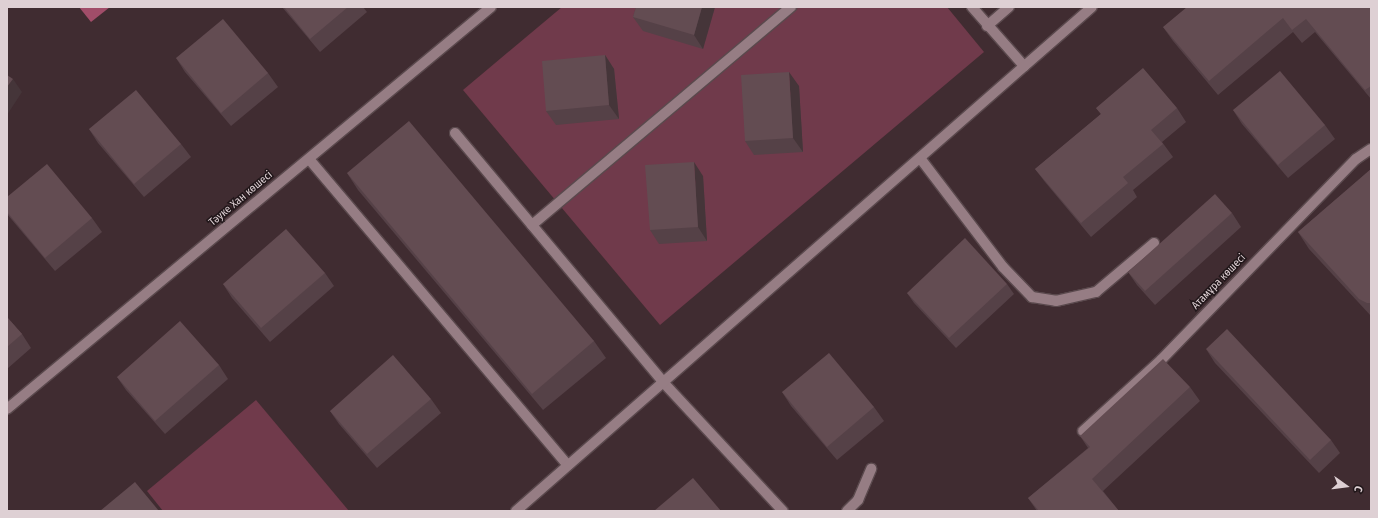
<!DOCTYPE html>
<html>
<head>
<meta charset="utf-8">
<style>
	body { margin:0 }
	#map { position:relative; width:1378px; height:518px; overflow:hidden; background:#402c31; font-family:"Fira Sans Condensed",sans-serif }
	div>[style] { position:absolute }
	.green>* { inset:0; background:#703a4b }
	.forest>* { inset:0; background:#a14d69 }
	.roads { filter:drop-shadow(1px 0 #5a494d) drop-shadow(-1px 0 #5a494d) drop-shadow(0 1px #5a494d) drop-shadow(0 -1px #5a494d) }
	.minor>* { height:10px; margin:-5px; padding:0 5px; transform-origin:5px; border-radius:5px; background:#967d84 }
	.wall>* { inset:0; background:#554147 }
	.shaded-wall>* { inset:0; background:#453539 }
	.building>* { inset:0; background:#634c52 }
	span { translate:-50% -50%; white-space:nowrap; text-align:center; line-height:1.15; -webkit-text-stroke:3px #21171a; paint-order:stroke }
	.street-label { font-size:11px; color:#ded0d4 }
	.frame { position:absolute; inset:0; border:8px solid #ded0d4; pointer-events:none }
	.north { position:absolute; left:1326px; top:466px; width:40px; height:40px; -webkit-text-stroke:3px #21171a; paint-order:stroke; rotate:104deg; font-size:11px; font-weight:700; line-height:16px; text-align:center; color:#ded0d4 }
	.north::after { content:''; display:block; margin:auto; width:14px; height:18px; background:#ded0d4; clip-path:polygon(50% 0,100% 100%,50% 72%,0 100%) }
</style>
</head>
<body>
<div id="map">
	<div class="green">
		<i style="clip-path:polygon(562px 7px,947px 7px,984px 52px,660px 325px,463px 90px)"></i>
		<i style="clip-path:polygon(256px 400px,349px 511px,163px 511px,147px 491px)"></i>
	</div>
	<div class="forest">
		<i style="clip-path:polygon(79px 7px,110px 7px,91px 22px)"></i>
	</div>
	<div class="roads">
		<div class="minor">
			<i style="left:972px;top:7px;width:79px;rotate:48.6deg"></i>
			<i style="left:987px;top:26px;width:29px;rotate:-41deg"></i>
			<i style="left:455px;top:133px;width:324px;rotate:50.1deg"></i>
			<i style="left:663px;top:382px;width:176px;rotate:47.1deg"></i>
			<i style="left:920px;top:158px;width:137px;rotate:52.7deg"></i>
			<i style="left:1003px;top:267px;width:42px;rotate:46deg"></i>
			<i style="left:1032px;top:297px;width:24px;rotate:9deg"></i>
			<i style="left:1056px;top:301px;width:41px;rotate:-12.7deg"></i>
			<i style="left:1096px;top:292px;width:76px;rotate:-40.2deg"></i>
			<i style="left:309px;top:159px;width:401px;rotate:49.8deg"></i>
			<i style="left:532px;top:225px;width:339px;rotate:-40.1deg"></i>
			<i style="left:7px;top:409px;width:629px;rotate:-39.71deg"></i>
			<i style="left:1083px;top:431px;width:105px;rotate:-42.3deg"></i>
			<i style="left:1161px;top:360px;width:280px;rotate:-45.9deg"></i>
			<i style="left:1356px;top:159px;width:18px;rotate:-34deg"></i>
			<i style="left:516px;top:511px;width:765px;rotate:-41.19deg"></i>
			<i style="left:847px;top:511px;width:16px;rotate:-45deg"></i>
			<i style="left:858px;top:500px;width:34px;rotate:-67deg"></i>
		</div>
	</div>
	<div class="wall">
		<i style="clip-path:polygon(282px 7px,363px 7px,367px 12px,320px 52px)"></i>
		<i style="clip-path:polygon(636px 7px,715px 7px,703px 49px,643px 31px,633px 17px)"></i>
		<i style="clip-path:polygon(1371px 7px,1371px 99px,1315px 32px,1302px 43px,1293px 32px,1218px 95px,1173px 41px,1163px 27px)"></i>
		<i style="clip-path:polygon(605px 55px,614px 69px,619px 119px,556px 125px,546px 111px)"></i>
		<i style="clip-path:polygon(176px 58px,268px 73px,278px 87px,231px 126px,185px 72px)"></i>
		<i style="clip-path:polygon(799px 86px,803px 152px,754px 155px,745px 141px)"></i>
		<i style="clip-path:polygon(1096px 108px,1177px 108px,1186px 122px,1162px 142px,1173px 157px,1133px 190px,1137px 197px,1091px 237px,1045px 182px,1035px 169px,1101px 114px)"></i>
		<i style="clip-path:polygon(1233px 110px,1325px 125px,1335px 139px,1288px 178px,1242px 124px)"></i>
		<i style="clip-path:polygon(89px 129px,181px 144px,191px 157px,144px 197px,98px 143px)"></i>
		<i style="clip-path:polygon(1371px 169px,1371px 316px,1309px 249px,1298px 232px)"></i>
		<i style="clip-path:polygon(347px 173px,594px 341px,606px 358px,543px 410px,358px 190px)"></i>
		<i style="clip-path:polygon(703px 176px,707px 241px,659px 244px,650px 230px)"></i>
		<i style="clip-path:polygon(7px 197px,92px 218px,102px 232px,55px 271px,7px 214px)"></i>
		<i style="clip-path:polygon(1232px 213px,1241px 227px,1155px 305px,1137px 285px,1128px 272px)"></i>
		<i style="clip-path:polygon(325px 273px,334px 286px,270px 342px,232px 298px,223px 284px)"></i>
		<i style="clip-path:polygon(1007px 284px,1014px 294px,956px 348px,914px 303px,907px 293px)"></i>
		<i style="clip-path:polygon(7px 317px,22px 334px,31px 348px,7px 369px)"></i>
		<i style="clip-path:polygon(1206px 349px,1331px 440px,1340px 453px,1319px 473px,1215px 363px)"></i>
		<i style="clip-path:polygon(219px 365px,228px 379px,165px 434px,126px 390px,117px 377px)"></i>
		<i style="clip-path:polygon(1190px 387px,1200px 401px,1103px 491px,1119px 511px,1037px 511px,1028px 498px,1088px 448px,1080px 436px)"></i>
		<i style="clip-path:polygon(782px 392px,874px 407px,884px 421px,837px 460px,791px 406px)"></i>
		<i style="clip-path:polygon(431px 399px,441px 413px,377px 468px,339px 424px,330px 411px)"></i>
	</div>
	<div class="shaded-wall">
		<i style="clip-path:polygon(702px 7px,715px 7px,703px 49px,694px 35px)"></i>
		<i style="clip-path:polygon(605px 55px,614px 69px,619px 119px,609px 105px)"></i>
		<i style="clip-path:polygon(789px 72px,799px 86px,803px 152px,793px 138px)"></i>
		<i style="clip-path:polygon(13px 79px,22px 92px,7px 115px,7px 87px)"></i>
		<i style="clip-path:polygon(694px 162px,703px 176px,707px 241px,698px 227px)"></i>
	</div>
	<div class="building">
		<i style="clip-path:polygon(284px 7px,348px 7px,310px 39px)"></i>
		<i style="clip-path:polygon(636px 7px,702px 7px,694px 35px,633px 17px)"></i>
		<i style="clip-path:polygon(1187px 7px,1371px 7px,1371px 86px,1365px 90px,1306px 19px,1292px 30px,1283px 18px,1209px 81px,1163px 27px)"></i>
		<i style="clip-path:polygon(223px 19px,268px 73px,221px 113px,176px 58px)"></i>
		<i style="clip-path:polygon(605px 55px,609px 105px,546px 111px,542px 61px)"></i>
		<i style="clip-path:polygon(1143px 68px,1177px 108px,1151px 130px,1163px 144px,1123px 177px,1128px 183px,1081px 223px,1035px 169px,1101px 114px,1096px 108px)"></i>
		<i style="clip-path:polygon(1280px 71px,1325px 125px,1278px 165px,1233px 110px)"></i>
		<i style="clip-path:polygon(789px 72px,793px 138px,745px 141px,741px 75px)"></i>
		<i style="clip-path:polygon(7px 75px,13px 79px,7px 87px)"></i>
		<i style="clip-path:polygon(136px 90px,181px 144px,134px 184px,89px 129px)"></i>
		<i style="clip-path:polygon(409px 121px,594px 341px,532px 394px,347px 173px)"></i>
		<i style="clip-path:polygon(694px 162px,698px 227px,650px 230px,645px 165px)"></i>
		<i style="clip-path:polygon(47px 164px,92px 218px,45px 258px,7px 212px,7px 197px)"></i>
		<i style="clip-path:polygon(1371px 169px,1371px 303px,1367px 303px,1359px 299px,1298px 232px)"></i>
		<i style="clip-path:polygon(1215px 194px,1232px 213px,1145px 291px,1128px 272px)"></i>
		<i style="clip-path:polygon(286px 229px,325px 273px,261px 328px,223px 284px)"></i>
		<i style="clip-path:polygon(965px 238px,1007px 284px,949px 338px,907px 293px)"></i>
		<i style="clip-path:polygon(7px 317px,22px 334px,7px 347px)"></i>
		<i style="clip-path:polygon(180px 321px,219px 365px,155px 421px,117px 377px)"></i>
		<i style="clip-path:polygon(1227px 329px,1331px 440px,1310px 460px,1206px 349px)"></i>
		<i style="clip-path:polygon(829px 353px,874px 407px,827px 447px,782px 392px)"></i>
		<i style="clip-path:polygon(393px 355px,431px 399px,367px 454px,330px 411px)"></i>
		<i style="clip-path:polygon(1163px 359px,1190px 387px,1092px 479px,1119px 511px,1039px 511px,1028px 498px,1090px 447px,1080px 436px)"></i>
		<i style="clip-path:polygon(693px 478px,721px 511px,654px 511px)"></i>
		<i style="clip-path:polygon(135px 482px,159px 511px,100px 511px)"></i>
	</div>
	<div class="street-label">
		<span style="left:241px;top:199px;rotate:-40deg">Тәуке Хан көшесі</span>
		<span style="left:1219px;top:282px;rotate:-46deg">Атамұра көшесі</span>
	</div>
	<div class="frame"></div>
	<div class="north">С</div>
</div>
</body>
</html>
